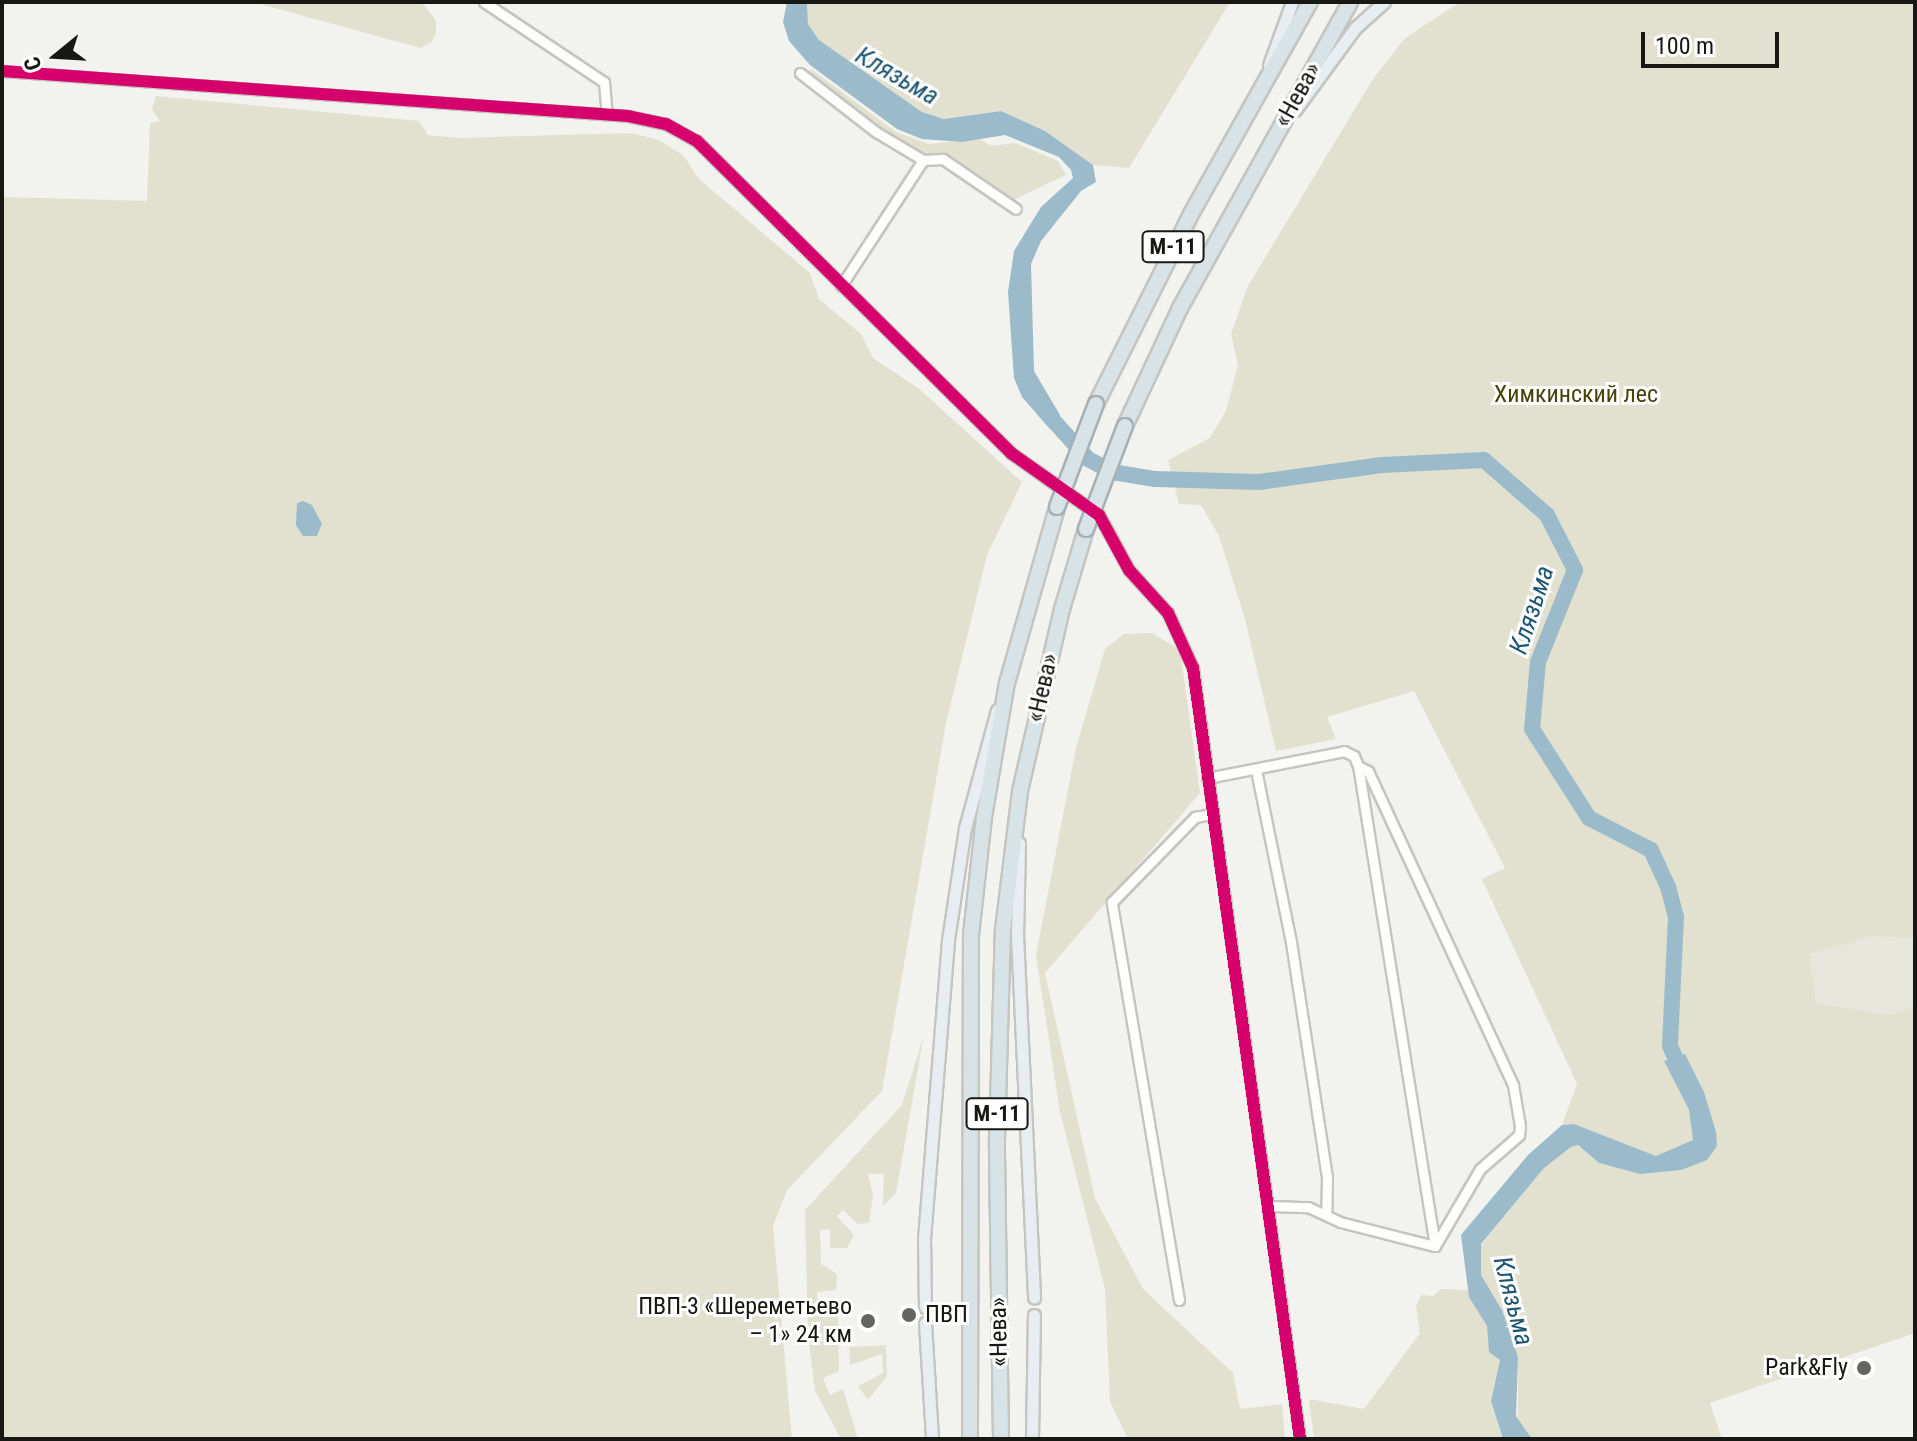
<!DOCTYPE html>
<html>
<head>
<meta charset="utf-8">
<style>
	body { margin:0 }
	#map { position:relative; width:1917px; height:1441px; overflow:hidden; background:#f2f2ee; font-family:"Roboto Condensed",sans-serif }
	div>[style] { position:absolute }
	.built>* { inset:0; background:#e6e6dd }
	.green>* { inset:0; background:#e2e1d0 }
	.water>* { inset:0; background:#9bbbcb }
	.river>* { height:16px; margin:-8px; padding:0 8px; transform-origin:8px; border-radius:8px; background:#9bbbcb }
	.roads { filter:drop-shadow(2px 0 #c4c4c1) drop-shadow(-2px 0 #c4c4c1) drop-shadow(0 2px #c4c4c1) drop-shadow(0 -2px #c4c4c1) }
	.minor>* { height:9px; margin:-4.5px; padding:0 4.5px; transform-origin:4.5px; border-radius:4.5px; background:#fdfdfc }
	.major>* { height:11px; margin:-5.5px; padding:0 5.5px; transform-origin:5.5px; border-radius:5.5px; background:#e7edf0 }
	.highway>* { height:14px; margin:-7px; padding:0 7px; transform-origin:7px; border-radius:7px; background:#d8e3e7 }
	.bridges { filter:drop-shadow(2px 0 #a5b1b4) drop-shadow(-2px 0 #a5b1b4) drop-shadow(0 2px #a5b1b4) drop-shadow(0 -2px #a5b1b4) }
	.highway-bridge>* { height:14px; margin:-7px; padding:0 7px; transform-origin:7px; border-radius:7px; background:#d8e3e7 }
	.cycleway>* { height:12px; margin:-6px; padding:0 6px; transform-origin:6px; border-radius:6px; background:#d6006c }
	.dots>* { width:22px; height:22px; translate:-50% -50%; box-sizing:border-box; border:4px solid #fff; border-radius:50% }
	span { translate:-50% -50%; white-space:nowrap; text-align:center; line-height:1.15; -webkit-text-stroke:6px #fff; paint-order:stroke }
	.shield-label span { padding:2px 6px; background:#fff; border:2px solid; border-radius:6px; -webkit-text-stroke-width:0 }
	.shield-label { font-size:22px; color:#171714; font-weight:700 }
	.street-label { font-size:24px; color:#171714 }
	.park-label { font-size:24px; color:#46430c }
	.poi-label { font-size:24px; color:#171714 }
	.right { translate:-100% -50%; text-align:right }
	.left { translate:0 -50%; text-align:left }
	.water-label { font-size:26px; color:#1d5771; font-style:italic }
	.frame { position:absolute; inset:0; border:4px solid #171714; pointer-events:none }
	.north { position:absolute; left:16px; top:16px; width:80px; height:80px; -webkit-text-stroke:6px #fff; paint-order:stroke; rotate:252deg; font-size:22px; font-weight:700; line-height:32px; text-align:center; color:#171714 }
	.north::after { content:''; display:block; margin:auto; width:28px; height:36px; background:#171714; clip-path:polygon(50% 0,100% 100%,50% 72%,0 100%) }
	.scale { position:absolute; left:1641px; top:32px; width:138px; height:36px; box-sizing:border-box; border:4px solid #171714; border-top:0; padding-left:10px; font-size:24px; line-height:28px; white-space:nowrap; color:#171714; -webkit-text-stroke:6px #fff; paint-order:stroke }
</style>
</head>
<body>
<div id="map">
	<div class="built">
		<i style="clip-path:polygon(1872px 936px,1915px 939px,1915px 1007px,1890px 1015px,1816px 1003px,1810px 953px)"></i>
	</div>
	<div class="green">
		<i style="clip-path:polygon(253px 2px,422px 2px,436px 21px,436px 33px,431px 43px,420px 48px)"></i>
		<i style="clip-path:polygon(807px 2px,1230px 2px,1129px 168px,1093px 165px,1045px 131px,1001px 111px,944px 119px,922px 112px,819px 40px,808px 24px)"></i>
		<i style="clip-path:polygon(1460px 2px,1915px 2px,1915px 939px,1872px 936px,1810px 954px,1816px 1003px,1890px 1015px,1915px 1007px,1915px 1333px,1710px 1403px,1722px 1439px,1532px 1439px,1518px 1423px,1518px 1357px,1502px 1310px,1481px 1275px,1481px 1245px,1544px 1168px,1571px 1147px,1578px 1145px,1599px 1163px,1640px 1174px,1717px 1146px,1701px 1085px,1685px 1055px,1664px 1061px,1689px 1110px,1694px 1140px,1656px 1156px,1574px 1124px,1562px 1125px,1577px 1084px,1482px 879px,1505px 868px,1414px 691px,1327px 717px,1336px 739px,1276px 751px,1245px 619px,1219px 536px,1201px 505px,1179px 504px,1168px 460px,1210px 438px,1226px 411px,1238px 365px,1231px 334px,1248px 286px,1373px 79px,1405px 38px)"></i>
		<i style="clip-path:polygon(811px 69px,896px 132px,929px 144px,980px 139px,991px 146px,1015px 143px,1058px 161px,1066px 175px,1009px 202px,948px 160px,924px 156px,863px 120px,812px 78px)"></i>
		<i style="clip-path:polygon(evenodd,156px 96px,419px 121px,428px 135px,458px 138px,632px 133px,659px 140px,683px 155px,700px 180px,810px 273px,819px 299px,861px 334px,873px 358px,918px 388px,1022px 482px,987px 555px,946px 723px,882px 1091px,787px 1190px,773px 1226px,792px 1439px,2px 1439px,2px 197px,147px 201px,150px 123px,160px 121px,152px 109px,156px 96px,297px 504px,312px 505px,322px 524px,317px 536px,303px 536px,297px 504px)"></i>
		<i style="clip-path:polygon(1152px 633px,1180px 650px,1200px 793px,1045px 973px,1095px 1198px,1143px 1289px,1233px 1373px,1240px 1409px,1282px 1404px,1285px 1439px,1128px 1439px,1110px 1402px,1105px 1289px,1060px 1112px,1036px 955px,1076px 748px,1105px 649px,1124px 634px)"></i>
		<i style="clip-path:polygon(924px 1035px,896px 1193px,883px 1206px,884px 1174px,868px 1174px,873px 1195px,869px 1223px,858px 1224px,843px 1210px,837px 1216px,854px 1235px,847px 1248px,830px 1248px,830px 1229px,820px 1230px,821px 1264px,837px 1274px,836px 1290px,817px 1292px,818px 1310px,838px 1310px,839px 1371px,823px 1378px,830px 1395px,843px 1389px,858px 1439px,841px 1439px,815px 1391px,808px 1334px,805px 1210px,902px 1105px)"></i>
		<i style="clip-path:polygon(1441px 1289px,1468px 1290px,1487px 1326px,1500px 1360px,1491px 1401px,1503px 1439px,1314px 1439px,1309px 1399px,1364px 1409px,1420px 1333px,1416px 1306px,1421px 1295px,1433px 1296px)"></i>
		<i style="clip-path:polygon(886px 1345px,887px 1376px,868px 1400px,858px 1386px,883px 1373px,882px 1354px,850px 1365px,849px 1347px)"></i>
	</div>
	<div class="water">
		<i style="clip-path:polygon(787px 2px,807px 2px,808px 24px,819px 40px,922px 112px,944px 119px,1001px 111px,1045px 131px,1093px 165px,1096px 182px,1081px 191px,1041px 241px,1031px 264px,1034px 371px,1060px 415px,1051px 430px,1022px 397px,1014px 378px,1008px 292px,1014px 251px,1041px 207px,1073px 178px,1071px 170px,1059px 157px,1005px 135px,962px 142px,922px 139px,897px 129px,810px 65px,789px 41px,783px 22px)"></i>
		<i style="clip-path:polygon(303px 501px,312px 505px,322px 524px,317px 536px,303px 536px,296px 525px,297px 503px)"></i>
		<i style="clip-path:polygon(1685px 1054px,1704px 1092px,1716px 1132px,1717px 1146px,1707px 1160px,1681px 1170px,1640px 1174px,1599px 1163px,1578px 1145px,1571px 1147px,1544px 1168px,1481px 1244px,1481px 1275px,1502px 1310px,1518px 1357px,1516px 1416px,1532px 1439px,1503px 1439px,1491px 1401px,1500px 1360px,1489px 1352px,1487px 1326px,1469px 1297px,1461px 1235px,1528px 1155px,1562px 1125px,1574px 1124px,1656px 1156px,1693px 1140px,1689px 1110px,1664px 1061px)"></i>
	</div>
	<div class="river">
		<i style="left:1043px;top:409px;width:67px;rotate:48deg"></i>
		<i style="left:1088px;top:459px;width:27px;rotate:28deg"></i>
		<i style="left:1112px;top:472px;width:44px;rotate:9.2deg"></i>
		<i style="left:1155px;top:479px;width:104px;rotate:1.7deg"></i>
		<i style="left:1259px;top:482px;width:124px;rotate:-7.9deg"></i>
		<i style="left:1382px;top:465px;width:102px;rotate:-2.8deg"></i>
		<i style="left:1484px;top:460px;width:84px;rotate:41.1deg"></i>
		<i style="left:1547px;top:515px;width:62px;rotate:63deg"></i>
		<i style="left:1575px;top:570px;width:99px;rotate:111.9deg"></i>
		<i style="left:1538px;top:662px;width:67px;rotate:95.1deg"></i>
		<i style="left:1532px;top:729px;width:106px;rotate:57.4deg"></i>
		<i style="left:1589px;top:818px;width:70px;rotate:27.3deg"></i>
		<i style="left:1651px;top:850px;width:41px;rotate:65.3deg"></i>
		<i style="left:1668px;top:887px;width:31px;rotate:75deg"></i>
		<i style="left:1676px;top:917px;width:129px;rotate:92.7deg"></i>
		<i style="left:1670px;top:1046px;width:35px;rotate:66deg"></i>
	</div>
	<div class="roads">
		<div class="minor">
			<i style="left:484px;top:2px;width:144px;rotate:33.7deg"></i>
			<i style="left:604px;top:82px;width:32px;rotate:85deg"></i>
			<i style="left:2px;top:71px;width:628px;rotate:4.11deg"></i>
			<i style="left:628px;top:116px;width:39px;rotate:12deg"></i>
			<i style="left:666px;top:124px;width:35px;rotate:29deg"></i>
			<i style="left:697px;top:141px;width:443px;rotate:44.8deg"></i>
			<i style="left:1011px;top:453px;width:108px;rotate:35.2deg"></i>
			<i style="left:1099px;top:515px;width:63px;rotate:61.4deg"></i>
			<i style="left:1129px;top:570px;width:58px;rotate:47.8deg"></i>
			<i style="left:1168px;top:613px;width:60px;rotate:65.6deg"></i>
			<i style="left:1193px;top:668px;width:778px;rotate:82.1deg"></i>
			<i style="left:800px;top:73px;width:96px;rotate:37.8deg"></i>
			<i style="left:876px;top:132px;width:55px;rotate:30.8deg"></i>
			<i style="left:923px;top:160px;width:150px;rotate:123.1deg"></i>
			<i style="left:923px;top:160px;width:20px;rotate:-3deg"></i>
			<i style="left:943px;top:159px;width:88px;rotate:34.4deg"></i>
			<i style="left:1358px;top:766px;width:11px;rotate:27deg"></i>
			<i style="left:1368px;top:771px;width:346px;rotate:65.2deg"></i>
			<i style="left:1513px;top:1085px;width:42px;rotate:80.3deg"></i>
			<i style="left:1520px;top:1126px;width:9px;rotate:96deg"></i>
			<i style="left:1519px;top:1135px;width:52px;rotate:138.9deg"></i>
			<i style="left:1480px;top:1169px;width:89px;rotate:120.3deg"></i>
			<i style="left:1435px;top:1246px;width:486px;rotate:-99.1deg"></i>
			<i style="left:1256px;top:770px;width:176px;rotate:78.5deg"></i>
			<i style="left:1291px;top:942px;width:237px;rotate:81.3deg"></i>
			<i style="left:1327px;top:1176px;width:39px;rotate:91deg"></i>
			<i style="left:1207px;top:778px;width:140px;rotate:-11.1deg"></i>
			<i style="left:1344px;top:751px;width:11px;rotate:27deg"></i>
			<i style="left:1354px;top:756px;width:11px;rotate:68deg"></i>
			<i style="left:1271px;top:1206px;width:37px;rotate:2deg"></i>
			<i style="left:1308px;top:1207px;width:35px;rotate:25deg"></i>
			<i style="left:1340px;top:1222px;width:98px;rotate:14.2deg"></i>
			<i style="left:1179px;top:1300px;width:404px;rotate:-99.6deg"></i>
			<i style="left:1112px;top:902px;width:119px;rotate:-45.7deg"></i>
			<i style="left:1195px;top:817px;width:17px;rotate:-10deg"></i>
		</div>
		<div class="major">
			<i style="left:1269px;top:65px;width:67px;rotate:-69.9deg"></i>
			<i style="left:1295px;top:110px;width:102px;rotate:-53.8deg"></i>
			<i style="left:1355px;top:28px;width:39px;rotate:-42deg"></i>
			<i style="left:1019px;top:843px;width:92px;rotate:91.2deg"></i>
			<i style="left:1017px;top:935px;width:363px;rotate:87.3deg"></i>
			<i style="left:925px;top:1307px;width:68px;rotate:-90.8deg"></i>
			<i style="left:924px;top:1239px;width:300px;rotate:-85.4deg"></i>
			<i style="left:948px;top:940px;width:113px;rotate:-81.4deg"></i>
			<i style="left:965px;top:828px;width:122px;rotate:-74.8deg"></i>
			<i style="left:925px;top:1323px;width:116px;rotate:86.5deg"></i>
			<i style="left:1032px;top:1439px;width:124px;rotate:-89.1deg"></i>
		</div>
		<div class="highway">
			<i style="left:1096px;top:404px;width:212px;rotate:-63.4deg"></i>
			<i style="left:1191px;top:214px;width:243px;rotate:-60.7deg"></i>
			<i style="left:1125px;top:426px;width:130px;rotate:-65deg"></i>
			<i style="left:1180px;top:308px;width:350px;rotate:-60.9deg"></i>
			<i style="left:970px;top:1439px;width:504px;rotate:-89.89deg"></i>
			<i style="left:971px;top:935px;width:119px;rotate:-83.7deg"></i>
			<i style="left:984px;top:817px;width:136px;rotate:-80.3deg"></i>
			<i style="left:1007px;top:683px;width:183px;rotate:-74.1deg"></i>
			<i style="left:1001px;top:1439px;width:299px;rotate:-90.8deg"></i>
			<i style="left:997px;top:1140px;width:210px;rotate:-88.4deg"></i>
			<i style="left:1003px;top:930px;width:140px;rotate:-83deg"></i>
			<i style="left:1020px;top:791px;width:187px;rotate:-77deg"></i>
			<i style="left:1062px;top:609px;width:84px;rotate:-73.3deg"></i>
		</div>
	</div>
	<div class="bridges">
		<div class="highway-bridge">
			<i style="left:1057px;top:507px;width:110px;rotate:-69.3deg"></i>
			<i style="left:1086px;top:529px;width:110px;rotate:-69.3deg"></i>
		</div>
	</div>
	<div class="cycleway">
		<i style="left:2px;top:71px;width:628px;rotate:4.11deg"></i>
		<i style="left:628px;top:116px;width:39px;rotate:12deg"></i>
		<i style="left:666px;top:124px;width:35px;rotate:29deg"></i>
		<i style="left:697px;top:141px;width:443px;rotate:44.8deg"></i>
		<i style="left:1011px;top:453px;width:108px;rotate:35.2deg"></i>
		<i style="left:1099px;top:515px;width:63px;rotate:61.4deg"></i>
		<i style="left:1129px;top:570px;width:58px;rotate:47.8deg"></i>
		<i style="left:1168px;top:613px;width:60px;rotate:65.6deg"></i>
		<i style="left:1193px;top:668px;width:778px;rotate:82.1deg"></i>
	</div>
	<div class="dots">
		<i style="left:909px;top:1315px;background:#646460"></i>
		<i style="left:868px;top:1321px;background:#646460"></i>
		<i style="left:1864px;top:1368px;background:#646460"></i>
	</div>
	<div class="shield-label">
		<span style="left:1173px;top:247px">М-11</span>
		<span style="left:997px;top:1114px">М-11</span>
	</div>
	<div class="street-label">
		<span style="left:1298px;top:95px;rotate:-61deg">«Нева»</span>
		<span style="left:1043px;top:688px;rotate:-77deg">«Нева»</span>
		<span style="left:999px;top:1332px;rotate:-91deg">«Нева»</span>
	</div>
	<div class="park-label">
		<span style="left:1576px;top:395px">Химкинский лес</span>
	</div>
	<div class="poi-label">
		<span class="right" style="left:852px;top:1321px">ПВП-3 «Шереметьево<br>– 1» 24 км</span>
		<span class="left" style="left:925px;top:1315px">ПВП</span>
		<span class="right" style="left:1848px;top:1368px">Park&amp;Fly</span>
	</div>
	<div class="water-label">
		<span style="left:897px;top:76px;rotate:30deg">Клязьма</span>
		<span style="left:1532px;top:610px;rotate:-72deg">Клязьма</span>
		<span style="left:1513px;top:1301px;rotate:75deg">Клязьма</span>
	</div>
	<div class="frame"></div>
	<div class="north">С</div>
	<div class="scale">100 m</div>
</div>
</body>
</html>
